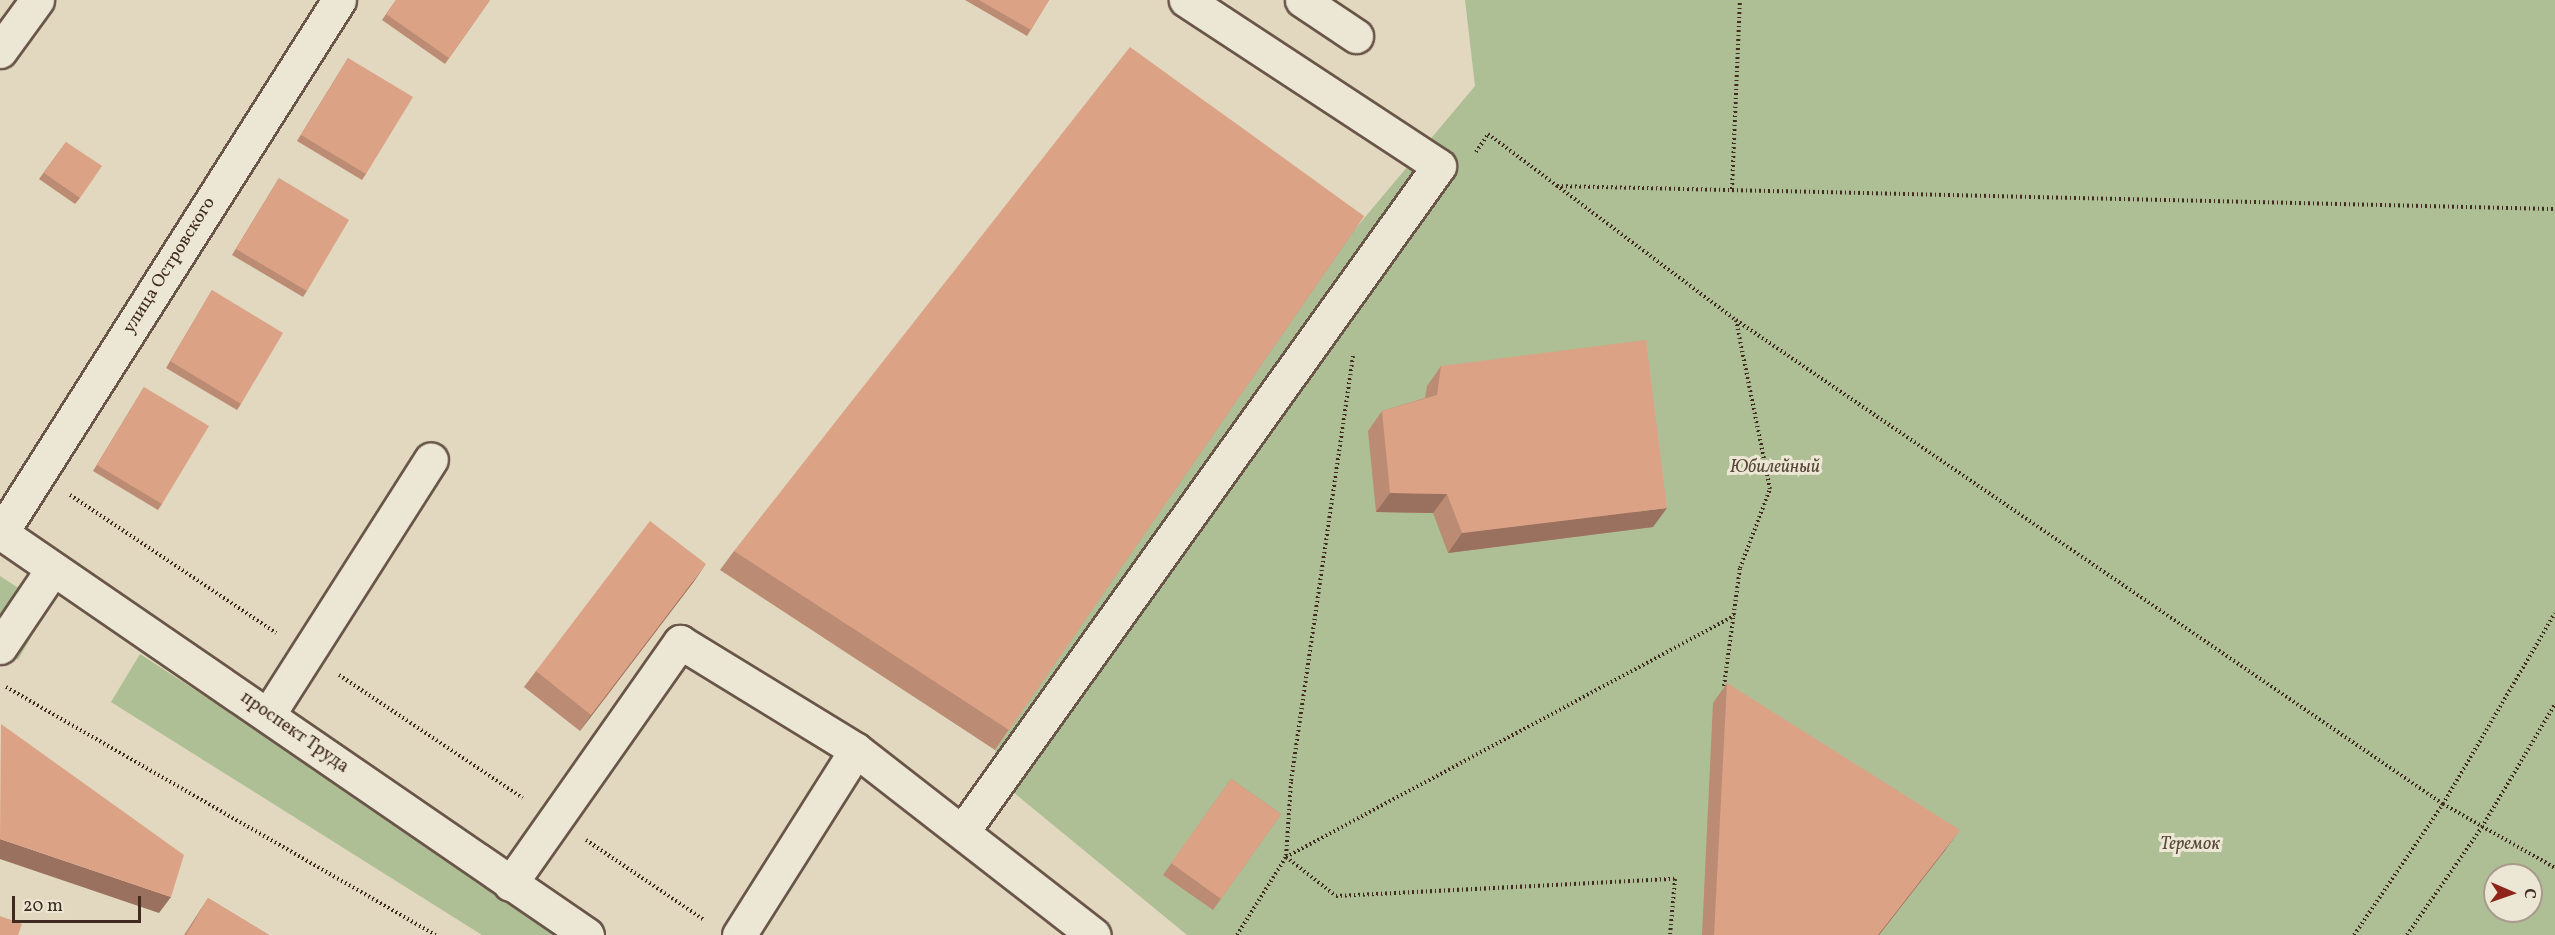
<!DOCTYPE html>
<html>
<head>
<meta charset="utf-8">
<style>
	body { margin:0 }
	#map { position:relative; width:2555px; height:935px; overflow:hidden; background:#e1d8bf; font-family:Vollkorn,serif }
	div>[style] { position:absolute }
	.green>* { inset:0; background:#afbf95 }
	.path>* { height:4px; margin-top:-2px; transform-origin:0; background:repeating-linear-gradient(90deg,#412a20 0 1.5px,transparent 0 4.5px) }
	.roads { filter:drop-shadow(2px 0 #695648) drop-shadow(-2px 0 #695648) drop-shadow(0 2px #695648) drop-shadow(0 -2px #695648) }
	.minor>* { height:33px; margin:-16.5px; padding:0 16.5px; transform-origin:16.5px; border-radius:16.5px; background:#ece6d5 }
	.wall>* { inset:0; background:#bc8b73 }
	.shaded-wall>* { inset:0; background:#99715e }
	.building>* { inset:0; background:#dba286 }
	span { translate:-50% -50%; white-space:nowrap; text-align:center; line-height:1.15; -webkit-text-stroke:6px #ece6d5; paint-order:stroke }
	.street-label { font-size:18px; color:#412a20 }
	.park-label { font-size:18px; color:#574837; font-style:italic }
	.north { position:absolute; left:2483px; top:863px; width:60px; height:60px; box-sizing:border-box; background:#ece6d5; border:2px solid #a89b8d; border-radius:50%; rotate:92deg; font-size:16px; font-weight:700; line-height:24px; text-align:center; color:#412a20 }
	.north::after { content:''; display:block; margin:auto; width:21px; height:27px; background:#8f2418; clip-path:polygon(50% 0,100% 100%,50% 72%,0 100%) }
	.scale { position:absolute; left:12px; top:896px; width:129px; height:27px; box-sizing:border-box; border:3px solid #412a20; border-top:0; padding-left:8px; font-size:18px; line-height:21px; white-space:nowrap; color:#412a20; -webkit-text-stroke:4px #ece6d5; paint-order:stroke }
</style>
</head>
<body>
<div id="map">
	<div class="green">
		<i style="clip-path:polygon(evenodd,1465px 0,2555px 0,2555px 935px,1187px 935px,1013px 792px,995px 750px,1350px 235px,1475px 86px,1465px 0,2495px 875px,2531px 875px,2531px 911px,2495px 911px,2495px 875px)"></i>
		<i style="clip-path:polygon(0 576px,48px 607px,18px 660px,0 648px)"></i>
		<i style="clip-path:polygon(140px 654px,561px 928px,556px 935px,482px 935px,111px 702px)"></i>
	</div>
	<div class="path">
		<i style="left:1476px;top:152px;width:22px;rotate:-56deg"></i>
		<i style="left:1488px;top:134px;width:310px;rotate:36.9deg"></i>
		<i style="left:1557px;top:186px;width:998px;rotate:1.32deg"></i>
		<i style="left:1732px;top:189px;width:189px;rotate:-87.6deg"></i>
		<i style="left:1353px;top:356px;width:430px;rotate:98.3deg"></i>
		<i style="left:1291px;top:782px;width:75px;rotate:93.8deg"></i>
		<i style="left:1286px;top:857px;width:63px;rotate:38deg"></i>
		<i style="left:1336px;top:896px;width:339px;rotate:-2.9deg"></i>
		<i style="left:1675px;top:879px;width:56px;rotate:95.1deg"></i>
		<i style="left:70px;top:495px;width:248px;rotate:33.8deg"></i>
		<i style="left:339px;top:675px;width:221px;rotate:33.8deg"></i>
		<i style="left:1724px;top:686px;width:119px;rotate:-82.3deg"></i>
		<i style="left:1740px;top:568px;width:85px;rotate:-69.2deg"></i>
		<i style="left:1770px;top:489px;width:172px;rotate:-101.4deg"></i>
		<i style="left:1736px;top:320px;width:857px;rotate:34.39deg"></i>
		<i style="left:2443px;top:804px;width:129px;rotate:29.7deg"></i>
		<i style="left:6px;top:687px;width:496px;rotate:30deg"></i>
		<i style="left:586px;top:840px;width:143px;rotate:34.1deg"></i>
		<i style="left:1237px;top:935px;width:92px;rotate:-57.9deg"></i>
		<i style="left:1286px;top:857px;width:509px;rotate:-28.28deg"></i>
		<i style="left:2354px;top:935px;width:158px;rotate:-55.8deg"></i>
		<i style="left:2443px;top:804px;width:221px;rotate:-59.6deg"></i>
		<i style="left:2407px;top:935px;width:131px;rotate:-55.2deg"></i>
		<i style="left:2482px;top:827px;width:143px;rotate:-59.3deg"></i>
	</div>
	<div class="roads">
		<div class="minor">
			<i style="left:1302px;top:0;width:65px;rotate:33.7deg"></i>
			<i style="left:0;top:51px;width:63px;rotate:-54deg"></i>
			<i style="left:0;top:532px;width:712px;rotate:34.47deg"></i>
			<i style="left:1px;top:533px;width:631px;rotate:-57.62deg"></i>
			<i style="left:0;top:647px;width:93px;rotate:-56deg"></i>
			<i style="left:268px;top:715px;width:303px;rotate:-57.5deg"></i>
			<i style="left:856px;top:750px;width:301px;rotate:37.9deg"></i>
			<i style="left:962px;top:832px;width:819px;rotate:-54.39deg"></i>
			<i style="left:1439px;top:166px;width:303px;rotate:-146.7deg"></i>
			<i style="left:510px;top:884px;width:296px;rotate:-54.9deg"></i>
			<i style="left:680px;top:642px;width:206px;rotate:31.5deg"></i>
			<i style="left:856px;top:750px;width:219px;rotate:122.3deg"></i>
		</div>
	</div>
	<div class="wall">
		<i style="clip-path:polygon(396px 0,490px 0,445px 64px,382px 20px)"></i>
		<i style="clip-path:polygon(965px 0,1049px 0,1027px 36px)"></i>
		<i style="clip-path:polygon(348px 58px,366px 174px,362px 180px,297px 141px)"></i>
		<i style="clip-path:polygon(66px 142px,80px 198px,75px 204px,39px 179px)"></i>
		<i style="clip-path:polygon(279px 178px,307px 291px,303px 297px,232px 255px)"></i>
		<i style="clip-path:polygon(1364px 216px,995px 750px,720px 570px,734px 551px)"></i>
		<i style="clip-path:polygon(212px 290px,241px 404px,237px 410px,166px 368px)"></i>
		<i style="clip-path:polygon(1441px 366px,1653px 527px,1448px 553px,1433px 513px,1376px 512px,1368px 431px,1382px 411px,1425px 398px,1427px 386px)"></i>
		<i style="clip-path:polygon(144px 387px,162px 504px,158px 510px,93px 471px)"></i>
		<i style="clip-path:polygon(695px 580px,580px 731px,524px 687px,536px 671px)"></i>
		<i style="clip-path:polygon(1727px 683px,1946px 849px,1879px 935px,1702px 935px,1713px 703px)"></i>
		<i style="clip-path:polygon(1231px 779px,1281px 814px,1213px 910px,1163px 875px)"></i>
		<i style="clip-path:polygon(208px 898px,269px 935px,184px 935px)"></i>
	</div>
	<div class="shaded-wall">
		<i style="clip-path:polygon(1390px 493px,1447px 494px,1433px 513px,1376px 512px)"></i>
		<i style="clip-path:polygon(1667px 508px,1653px 527px,1448px 553px,1462px 533px)"></i>
		<i style="clip-path:polygon(706px 564px,695px 580px,580px 731px,591px 715px)"></i>
		<i style="clip-path:polygon(1960px 830px,1946px 849px,1879px 935px,1878px 935px)"></i>
		<i style="clip-path:polygon(0 839px,171px 897px,159px 913px,0 859px)"></i>
	</div>
	<div class="building">
		<i style="clip-path:polygon(396px 0,490px 0,449px 58px,386px 14px)"></i>
		<i style="clip-path:polygon(979px 0,1049px 0,1031px 30px)"></i>
		<i style="clip-path:polygon(1130px 47px,1364px 216px,1009px 730px,734px 551px)"></i>
		<i style="clip-path:polygon(348px 58px,413px 97px,366px 174px,301px 135px)"></i>
		<i style="clip-path:polygon(66px 142px,102px 166px,80px 198px,44px 173px)"></i>
		<i style="clip-path:polygon(279px 178px,349px 220px,307px 291px,236px 249px)"></i>
		<i style="clip-path:polygon(212px 290px,283px 333px,241px 404px,170px 361px)"></i>
		<i style="clip-path:polygon(1646px 340px,1667px 508px,1462px 533px,1447px 494px,1390px 493px,1382px 411px,1437px 395px,1441px 366px)"></i>
		<i style="clip-path:polygon(144px 387px,209px 426px,162px 504px,97px 465px)"></i>
		<i style="clip-path:polygon(650px 521px,706px 564px,591px 715px,536px 671px)"></i>
		<i style="clip-path:polygon(1727px 683px,1960px 830px,1878px 935px,1714px 935px)"></i>
		<i style="clip-path:polygon(1px 724px,184px 855px,171px 897px,0 839px)"></i>
		<i style="clip-path:polygon(1231px 779px,1281px 814px,1221px 899px,1171px 863px)"></i>
		<i style="clip-path:polygon(208px 898px,269px 935px,186px 935px)"></i>
		<i style="clip-path:polygon(0 916px,22px 924px,18px 935px,0 935px)"></i>
	</div>
	<div class="street-label">
		<span style="left:170px;top:266px;rotate:-58deg">улица Островского</span>
		<span style="left:294px;top:733px;rotate:35deg">проспект Труда</span>
	</div>
	<div class="park-label">
		<span style="left:1775px;top:468px">Юбилейный</span>
		<span style="left:2190px;top:845px">Теремок</span>
	</div>
	<div class="north">С</div>
	<div class="scale">20 m</div>
</div>
</body>
</html>
